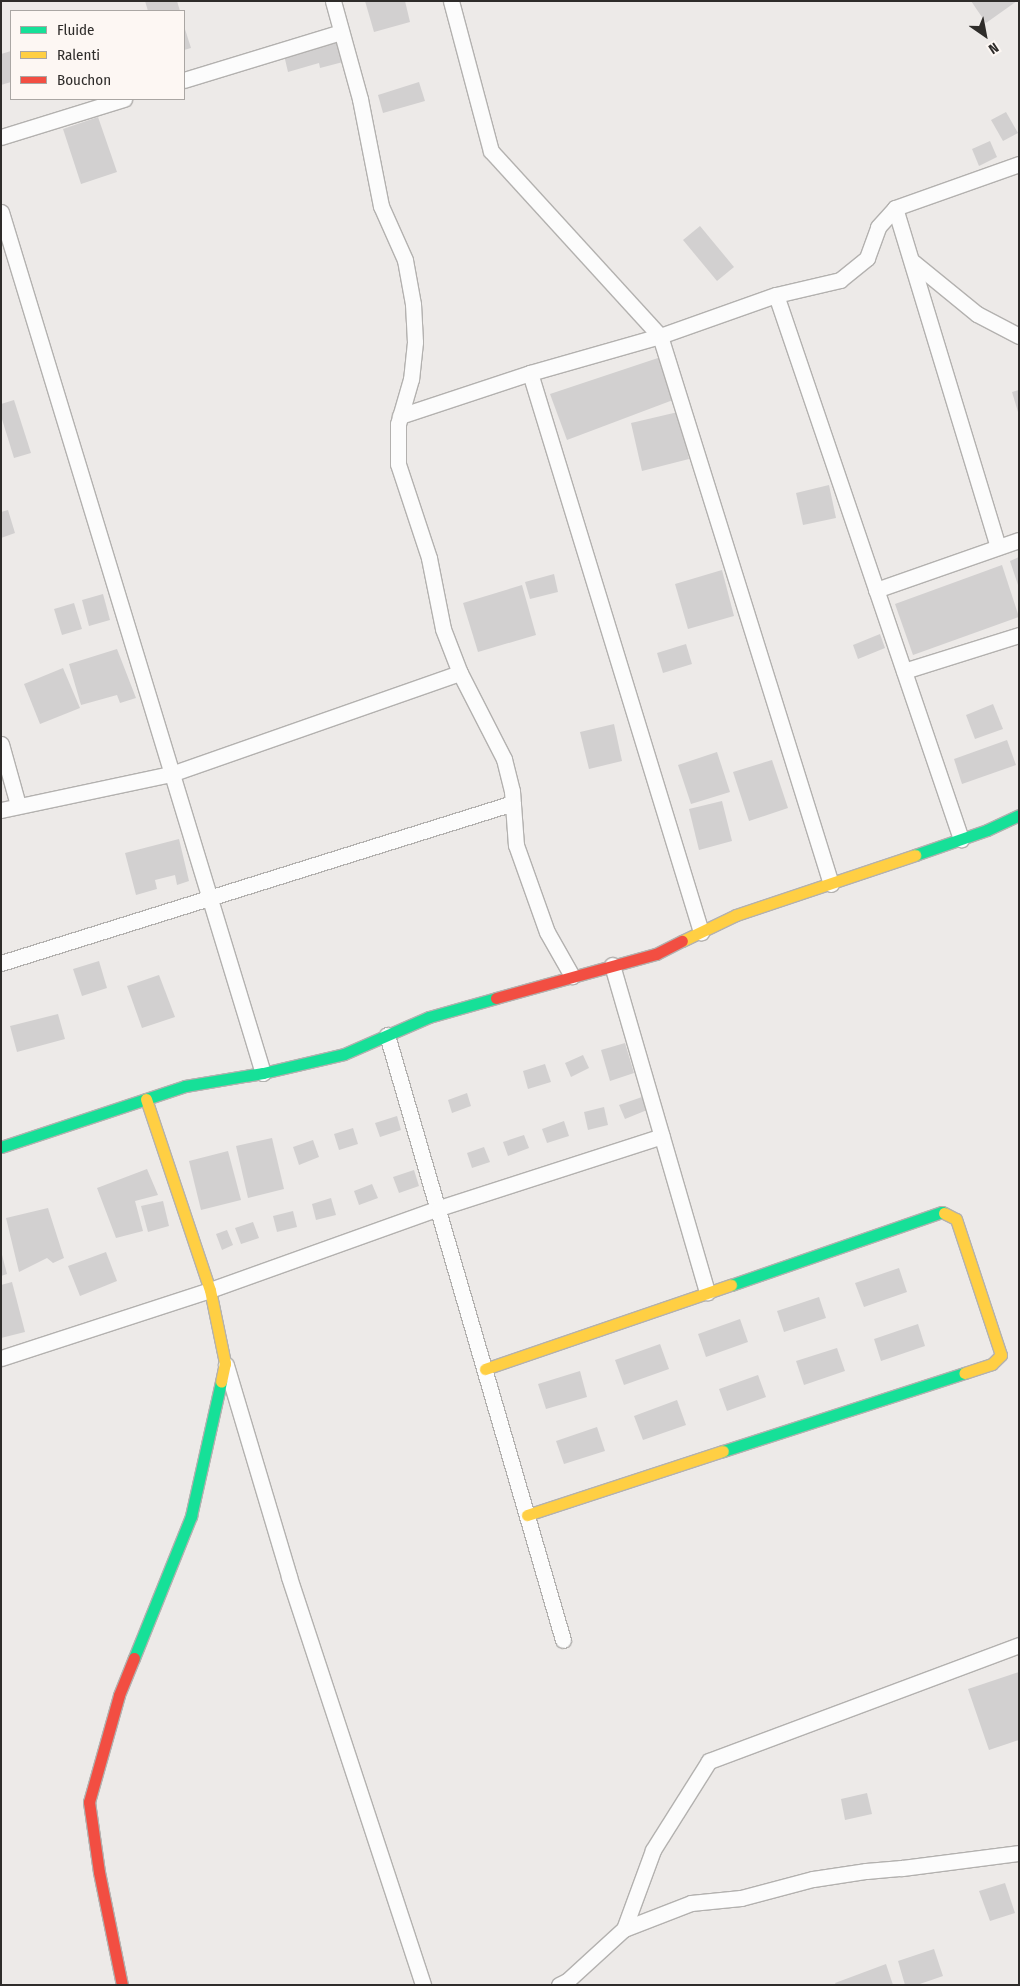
<!DOCTYPE html>
<html>
<head>
<meta charset="utf-8">
<style>
	body { margin:0 }
	#map { position:relative; width:1020px; height:1986px; overflow:hidden; background:#edeae8; font-family:"Fira Sans Condensed",sans-serif }
	div>[style] { position:absolute }
	.building>* { inset:0; background:#d2d0d0 }
	.roads { filter:drop-shadow(1px 0 #b3b1af) drop-shadow(-1px 0 #b3b1af) drop-shadow(0 1px #b3b1af) drop-shadow(0 -1px #b3b1af) }
	.street>* { height:15px; margin:-7.5px; padding:0 7.5px; transform-origin:7.5px; border-radius:7.5px; background:#fcfcfc }
	.fast>* { height:11px; margin:-5.5px; padding:0 5.5px; transform-origin:5.5px; border-radius:5.5px; background:#16e098 }
	.slow>* { height:11px; margin:-5.5px; padding:0 5.5px; transform-origin:5.5px; border-radius:5.5px; background:#ffcf43 }
	.jam>* { height:11px; margin:-5.5px; padding:0 5.5px; transform-origin:5.5px; border-radius:5.5px; background:#f24e42 }
	span { translate:-50% -50%; white-space:nowrap; text-align:center; line-height:1.15; -webkit-text-stroke:4px #fdf7f3; paint-order:stroke }
	.frame { position:absolute; inset:0; border:2px solid #2e2c2a; pointer-events:none }
	.legend { position:absolute; left:10px; top:10px; width:175px; height:90px; box-sizing:border-box; background:#fdf7f3; border:1px solid #aaa6a3; margin:0; padding:6px 9px; list-style:none; font-size:15px; color:#2e2c2a }
	.legend li { display:flex; align-items:center; gap:10px; height:25px }
	.legend b { width:25px; border:1px solid #aaa6a3 }
	.north { position:absolute; left:960px; top:10px; width:50px; height:50px; -webkit-text-stroke:4px #fdf7f3; paint-order:stroke; rotate:147deg; font-size:14px; font-weight:700; line-height:20px; text-align:center; color:#2e2c2a }
	.north::after { content:''; display:block; margin:auto; width:18px; height:22px; background:#2e2c2a; clip-path:polygon(50% 0,100% 100%,50% 72%,0 100%) }
</style>
</head>
<body>
<div id="map">
	<div class="building">
		<i style="clip-path:polygon(145px 1px,177px 1px,180px 11px,148px 11px)"></i>
		<i style="clip-path:polygon(365px 1px,405px 1px,410px 22px,374px 32px)"></i>
		<i style="clip-path:polygon(971px 1px,1017px 1px,986px 23px)"></i>
		<i style="clip-path:polygon(184px 26px,191px 48px,184px 50px)"></i>
		<i style="clip-path:polygon(337px 40px,343px 62px,320px 68px,319px 63px,288px 72px,284px 55px)"></i>
		<i style="clip-path:polygon(11px 51px,11px 82px,1px 85px,1px 54px)"></i>
		<i style="clip-path:polygon(419px 82px,425px 101px,383px 113px,378px 95px)"></i>
		<i style="clip-path:polygon(1006px 112px,1018px 133px,1003px 141px,991px 120px)"></i>
		<i style="clip-path:polygon(98px 117px,117px 172px,81px 184px,63px 129px)"></i>
		<i style="clip-path:polygon(990px 141px,997px 157px,979px 166px,972px 149px)"></i>
		<i style="clip-path:polygon(700px 226px,734px 267px,717px 281px,683px 240px)"></i>
		<i style="clip-path:polygon(661px 357px,673px 400px,567px 440px,550px 394px)"></i>
		<i style="clip-path:polygon(1019px 390px,1019px 412px,1018px 412px,1012px 392px)"></i>
		<i style="clip-path:polygon(14px 400px,31px 453px,14px 458px,1px 416px,1px 404px)"></i>
		<i style="clip-path:polygon(678px 412px,689px 459px,642px 471px,631px 423px)"></i>
		<i style="clip-path:polygon(829px 485px,836px 518px,803px 525px,796px 493px)"></i>
		<i style="clip-path:polygon(8px 510px,15px 533px,1px 538px,1px 512px)"></i>
		<i style="clip-path:polygon(1019px 557px,1019px 585px,1018px 585px,1010px 561px)"></i>
		<i style="clip-path:polygon(1002px 565px,1019px 617px,913px 655px,895px 604px)"></i>
		<i style="clip-path:polygon(722px 570px,734px 616px,688px 629px,675px 584px)"></i>
		<i style="clip-path:polygon(554px 574px,558px 592px,530px 599px,525px 582px)"></i>
		<i style="clip-path:polygon(522px 585px,536px 635px,478px 652px,463px 603px)"></i>
		<i style="clip-path:polygon(103px 594px,110px 620px,89px 626px,82px 600px)"></i>
		<i style="clip-path:polygon(74px 603px,82px 629px,62px 635px,54px 609px)"></i>
		<i style="clip-path:polygon(880px 634px,885px 648px,858px 659px,853px 645px)"></i>
		<i style="clip-path:polygon(686px 644px,692px 664px,663px 673px,657px 653px)"></i>
		<i style="clip-path:polygon(117px 649px,136px 698px,120px 703px,117px 695px,81px 705px,69px 664px)"></i>
		<i style="clip-path:polygon(63px 668px,80px 708px,40px 724px,24px 684px)"></i>
		<i style="clip-path:polygon(993px 704px,1003px 729px,975px 739px,966px 715px)"></i>
		<i style="clip-path:polygon(614px 724px,622px 761px,589px 769px,580px 732px)"></i>
		<i style="clip-path:polygon(1007px 740px,1016px 765px,962px 784px,954px 759px)"></i>
		<i style="clip-path:polygon(717px 752px,730px 792px,691px 804px,678px 765px)"></i>
		<i style="clip-path:polygon(772px 760px,788px 808px,749px 821px,733px 772px)"></i>
		<i style="clip-path:polygon(722px 801px,732px 841px,699px 850px,689px 809px)"></i>
		<i style="clip-path:polygon(179px 839px,189px 881px,177px 885px,175px 875px,155px 880px,157px 889px,136px 895px,125px 853px)"></i>
		<i style="clip-path:polygon(99px 961px,107px 988px,82px 996px,73px 969px)"></i>
		<i style="clip-path:polygon(159px 975px,175px 1017px,142px 1028px,127px 986px)"></i>
		<i style="clip-path:polygon(58px 1014px,65px 1039px,17px 1052px,10px 1026px)"></i>
		<i style="clip-path:polygon(625px 1043px,634px 1073px,610px 1081px,601px 1050px)"></i>
		<i style="clip-path:polygon(583px 1055px,589px 1068px,571px 1077px,565px 1063px)"></i>
		<i style="clip-path:polygon(545px 1064px,551px 1082px,528px 1089px,523px 1071px)"></i>
		<i style="clip-path:polygon(467px 1093px,471px 1106px,452px 1113px,448px 1100px)"></i>
		<i style="clip-path:polygon(642px 1097px,647px 1110px,625px 1119px,619px 1105px)"></i>
		<i style="clip-path:polygon(604px 1107px,608px 1125px,588px 1130px,584px 1112px)"></i>
		<i style="clip-path:polygon(397px 1116px,401px 1130px,380px 1137px,375px 1123px)"></i>
		<i style="clip-path:polygon(564px 1121px,569px 1136px,547px 1143px,542px 1129px)"></i>
		<i style="clip-path:polygon(353px 1128px,358px 1144px,339px 1150px,334px 1134px)"></i>
		<i style="clip-path:polygon(524px 1135px,529px 1148px,508px 1156px,503px 1142px)"></i>
		<i style="clip-path:polygon(272px 1138px,284px 1189px,248px 1198px,236px 1146px)"></i>
		<i style="clip-path:polygon(313px 1140px,319px 1157px,299px 1165px,293px 1147px)"></i>
		<i style="clip-path:polygon(484px 1147px,490px 1162px,472px 1168px,467px 1153px)"></i>
		<i style="clip-path:polygon(228px 1151px,241px 1200px,201px 1210px,189px 1161px)"></i>
		<i style="clip-path:polygon(147px 1169px,158px 1195px,135px 1201px,143px 1231px,116px 1238px,97px 1188px)"></i>
		<i style="clip-path:polygon(414px 1170px,419px 1186px,399px 1193px,393px 1177px)"></i>
		<i style="clip-path:polygon(372px 1184px,378px 1198px,359px 1205px,354px 1191px)"></i>
		<i style="clip-path:polygon(331px 1198px,336px 1215px,316px 1220px,312px 1204px)"></i>
		<i style="clip-path:polygon(163px 1201px,169px 1226px,148px 1232px,141px 1206px)"></i>
		<i style="clip-path:polygon(48px 1208px,64px 1258px,53px 1263px,47px 1258px,19px 1272px,6px 1218px)"></i>
		<i style="clip-path:polygon(293px 1211px,297px 1227px,277px 1232px,273px 1216px)"></i>
		<i style="clip-path:polygon(253px 1222px,259px 1238px,241px 1244px,235px 1228px)"></i>
		<i style="clip-path:polygon(227px 1230px,233px 1245px,222px 1250px,216px 1234px)"></i>
		<i style="clip-path:polygon(1px 1251px,7px 1274px,1px 1276px)"></i>
		<i style="clip-path:polygon(106px 1252px,117px 1281px,80px 1296px,68px 1266px)"></i>
		<i style="clip-path:polygon(899px 1268px,907px 1292px,864px 1307px,855px 1283px)"></i>
		<i style="clip-path:polygon(12px 1282px,25px 1332px,1px 1338px,1px 1285px)"></i>
		<i style="clip-path:polygon(819px 1297px,826px 1318px,784px 1332px,777px 1311px)"></i>
		<i style="clip-path:polygon(740px 1319px,748px 1342px,706px 1357px,698px 1334px)"></i>
		<i style="clip-path:polygon(918px 1324px,925px 1346px,881px 1361px,874px 1339px)"></i>
		<i style="clip-path:polygon(660px 1344px,669px 1369px,624px 1385px,615px 1360px)"></i>
		<i style="clip-path:polygon(837px 1348px,845px 1371px,804px 1385px,796px 1361px)"></i>
		<i style="clip-path:polygon(580px 1371px,587px 1397px,546px 1409px,538px 1384px)"></i>
		<i style="clip-path:polygon(758px 1375px,766px 1397px,727px 1411px,719px 1389px)"></i>
		<i style="clip-path:polygon(677px 1400px,686px 1425px,643px 1440px,634px 1416px)"></i>
		<i style="clip-path:polygon(597px 1427px,605px 1451px,564px 1464px,556px 1441px)"></i>
		<i style="clip-path:polygon(1019px 1672px,1019px 1740px,989px 1750px,968px 1689px)"></i>
		<i style="clip-path:polygon(867px 1793px,872px 1814px,845px 1820px,841px 1799px)"></i>
		<i style="clip-path:polygon(1005px 1883px,1015px 1913px,990px 1921px,979px 1891px)"></i>
		<i style="clip-path:polygon(934px 1949px,943px 1976px,917px 1985px,905px 1985px,898px 1961px)"></i>
		<i style="clip-path:polygon(886px 1964px,893px 1985px,836px 1985px,835px 1983px)"></i>
	</div>
	<div class="roads">
		<div class="street">
			<i style="left:333px;top:1px;width:102px;rotate:74.6deg"></i>
			<i style="left:360px;top:99px;width:109px;rotate:78.9deg"></i>
			<i style="left:381px;top:206px;width:59px;rotate:66deg"></i>
			<i style="left:405px;top:260px;width:45px;rotate:79.7deg"></i>
			<i style="left:413px;top:304px;width:38px;rotate:87deg"></i>
			<i style="left:415px;top:342px;width:37px;rotate:96deg"></i>
			<i style="left:411px;top:379px;width:47px;rotate:106.1deg"></i>
			<i style="left:398px;top:424px;width:40px;rotate:90deg"></i>
			<i style="left:398px;top:464px;width:99px;rotate:71.7deg"></i>
			<i style="left:429px;top:558px;width:72px;rotate:78.8deg"></i>
			<i style="left:443px;top:629px;width:47px;rotate:68.9deg"></i>
			<i style="left:460px;top:673px;width:97px;rotate:62.9deg"></i>
			<i style="left:504px;top:759px;width:33px;rotate:76deg"></i>
			<i style="left:512px;top:791px;width:54px;rotate:85.8deg"></i>
			<i style="left:516px;top:845px;width:92px;rotate:70.4deg"></i>
			<i style="left:547px;top:932px;width:51px;rotate:60.4deg"></i>
			<i style="left:451px;top:1px;width:155px;rotate:75.1deg"></i>
			<i style="left:491px;top:151px;width:251px;rotate:47.6deg"></i>
			<i style="left:660px;top:336px;width:574px;rotate:72.67deg"></i>
			<i style="left:184px;top:80px;width:164px;rotate:-17deg"></i>
			<i style="left:1px;top:137px;width:129px;rotate:-17.2deg"></i>
			<i style="left:895px;top:208px;width:354px;rotate:73.1deg"></i>
			<i style="left:1px;top:212px;width:900px;rotate:73.08deg"></i>
			<i style="left:912px;top:261px;width:84px;rotate:39.2deg"></i>
			<i style="left:977px;top:314px;width:47px;rotate:27.6deg"></i>
			<i style="left:776px;top:295px;width:575px;rotate:71.22deg"></i>
			<i style="left:530px;top:373px;width:585px;rotate:72.99deg"></i>
			<i style="left:400px;top:416px;width:137px;rotate:-18.3deg"></i>
			<i style="left:530px;top:373px;width:135px;rotate:-15.9deg"></i>
			<i style="left:660px;top:336px;width:123px;rotate:-19.5deg"></i>
			<i style="left:776px;top:295px;width:66px;rotate:-13.2deg"></i>
			<i style="left:840px;top:280px;width:35px;rotate:-39deg"></i>
			<i style="left:867px;top:258px;width:33px;rotate:-70deg"></i>
			<i style="left:878px;top:227px;width:25px;rotate:-48deg"></i>
			<i style="left:895px;top:208px;width:132px;rotate:-19.5deg"></i>
			<i style="left:876px;top:590px;width:151px;rotate:-19.3deg"></i>
			<i style="left:904px;top:671px;width:121px;rotate:-17.4deg"></i>
			<i style="left:1px;top:744px;width:63px;rotate:74.4deg"></i>
			<i style="left:1px;top:810px;width:174px;rotate:-12deg"></i>
			<i style="left:171px;top:774px;width:306px;rotate:-19.3deg"></i>
			<i style="left:1px;top:963px;width:536px;rotate:-17.35deg"></i>
			<i style="left:612px;top:965px;width:341px;rotate:73.8deg"></i>
			<i style="left:387px;top:1035px;width:630px;rotate:73.78deg"></i>
			<i style="left:1px;top:1358px;width:220px;rotate:-18deg"></i>
			<i style="left:210px;top:1290px;width:243px;rotate:-19.7deg"></i>
			<i style="left:439px;top:1208px;width:234px;rotate:-17.9deg"></i>
			<i style="left:226px;top:1365px;width:221px;rotate:73.4deg"></i>
			<i style="left:289px;top:1577px;width:429px;rotate:71.8deg"></i>
			<i style="left:624px;top:1929px;width:72px;rotate:-21.2deg"></i>
			<i style="left:691px;top:1903px;width:50px;rotate:-5.7deg"></i>
			<i style="left:741px;top:1898px;width:74px;rotate:-14.8deg"></i>
			<i style="left:813px;top:1879px;width:54px;rotate:-8.6deg"></i>
			<i style="left:866px;top:1871px;width:36px;rotate:-5deg"></i>
			<i style="left:902px;top:1868px;width:118px;rotate:-7.3deg"></i>
			<i style="left:559px;top:1985px;width:9px;rotate:-27deg"></i>
			<i style="left:567px;top:1981px;width:77px;rotate:-42.4deg"></i>
			<i style="left:624px;top:1929px;width:84px;rotate:-69.8deg"></i>
			<i style="left:653px;top:1850px;width:105px;rotate:-57.8deg"></i>
			<i style="left:709px;top:1761px;width:331px;rotate:-20.5deg"></i>
		</div>
		<div class="fast">
			<i style="left:915px;top:855px;width:76px;rotate:-19.1deg"></i>
			<i style="left:987px;top:830px;width:35px;rotate:-25deg"></i>
			<i style="left:1px;top:1147px;width:194px;rotate:-18.3deg"></i>
			<i style="left:185px;top:1086px;width:79px;rotate:-9.5deg"></i>
			<i style="left:263px;top:1073px;width:83px;rotate:-13.2deg"></i>
			<i style="left:344px;top:1054px;width:93px;rotate:-23.5deg"></i>
			<i style="left:429px;top:1017px;width:70px;rotate:-15.8deg"></i>
			<i style="left:731px;top:1285px;width:223px;rotate:-19.1deg"></i>
			<i style="left:942px;top:1212px;width:2px;rotate:27deg"></i>
			<i style="left:723px;top:1451px;width:253px;rotate:-17.9deg"></i>
			<i style="left:134px;top:1658px;width:153px;rotate:-68.1deg"></i>
			<i style="left:191px;top:1516px;width:137px;rotate:-77.4deg"></i>
		</div>
		<div class="slow">
			<i style="left:682px;top:941px;width:60px;rotate:-25.7deg"></i>
			<i style="left:736px;top:915px;width:189px;rotate:-18.5deg"></i>
			<i style="left:146px;top:1099px;width:201px;rotate:71.5deg"></i>
			<i style="left:210px;top:1290px;width:75px;rotate:78.4deg"></i>
			<i style="left:225px;top:1363px;width:19px;rotate:102deg"></i>
			<i style="left:944px;top:1213px;width:13px;rotate:27deg"></i>
			<i style="left:956px;top:1219px;width:143px;rotate:71.7deg"></i>
			<i style="left:1001px;top:1355px;width:13px;rotate:135deg"></i>
			<i style="left:992px;top:1364px;width:29px;rotate:162deg"></i>
			<i style="left:485px;top:1369px;width:260px;rotate:-18.9deg"></i>
			<i style="left:527px;top:1515px;width:206px;rotate:-18.1deg"></i>
		</div>
		<div class="jam">
			<i style="left:496px;top:998px;width:166px;rotate:-15.4deg"></i>
			<i style="left:656px;top:954px;width:29px;rotate:-27deg"></i>
			<i style="left:122px;top:1985px;width:115px;rotate:-101.5deg"></i>
			<i style="left:99px;top:1872px;width:71px;rotate:-98.1deg"></i>
			<i style="left:89px;top:1802px;width:111px;rotate:-74.3deg"></i>
			<i style="left:119px;top:1695px;width:40px;rotate:-68deg"></i>
		</div>
	</div>
	<div class="frame"></div>
	<ul class="legend">
	<li><b style="height:6px;background:#16e098"></b>Fluide</li>
	<li><b style="height:6px;background:#ffcf43"></b>Ralenti</li>
	<li><b style="height:6px;background:#f24e42"></b>Bouchon</li>
	</ul>
	<div class="north">N</div>
</div>
</body>
</html>
